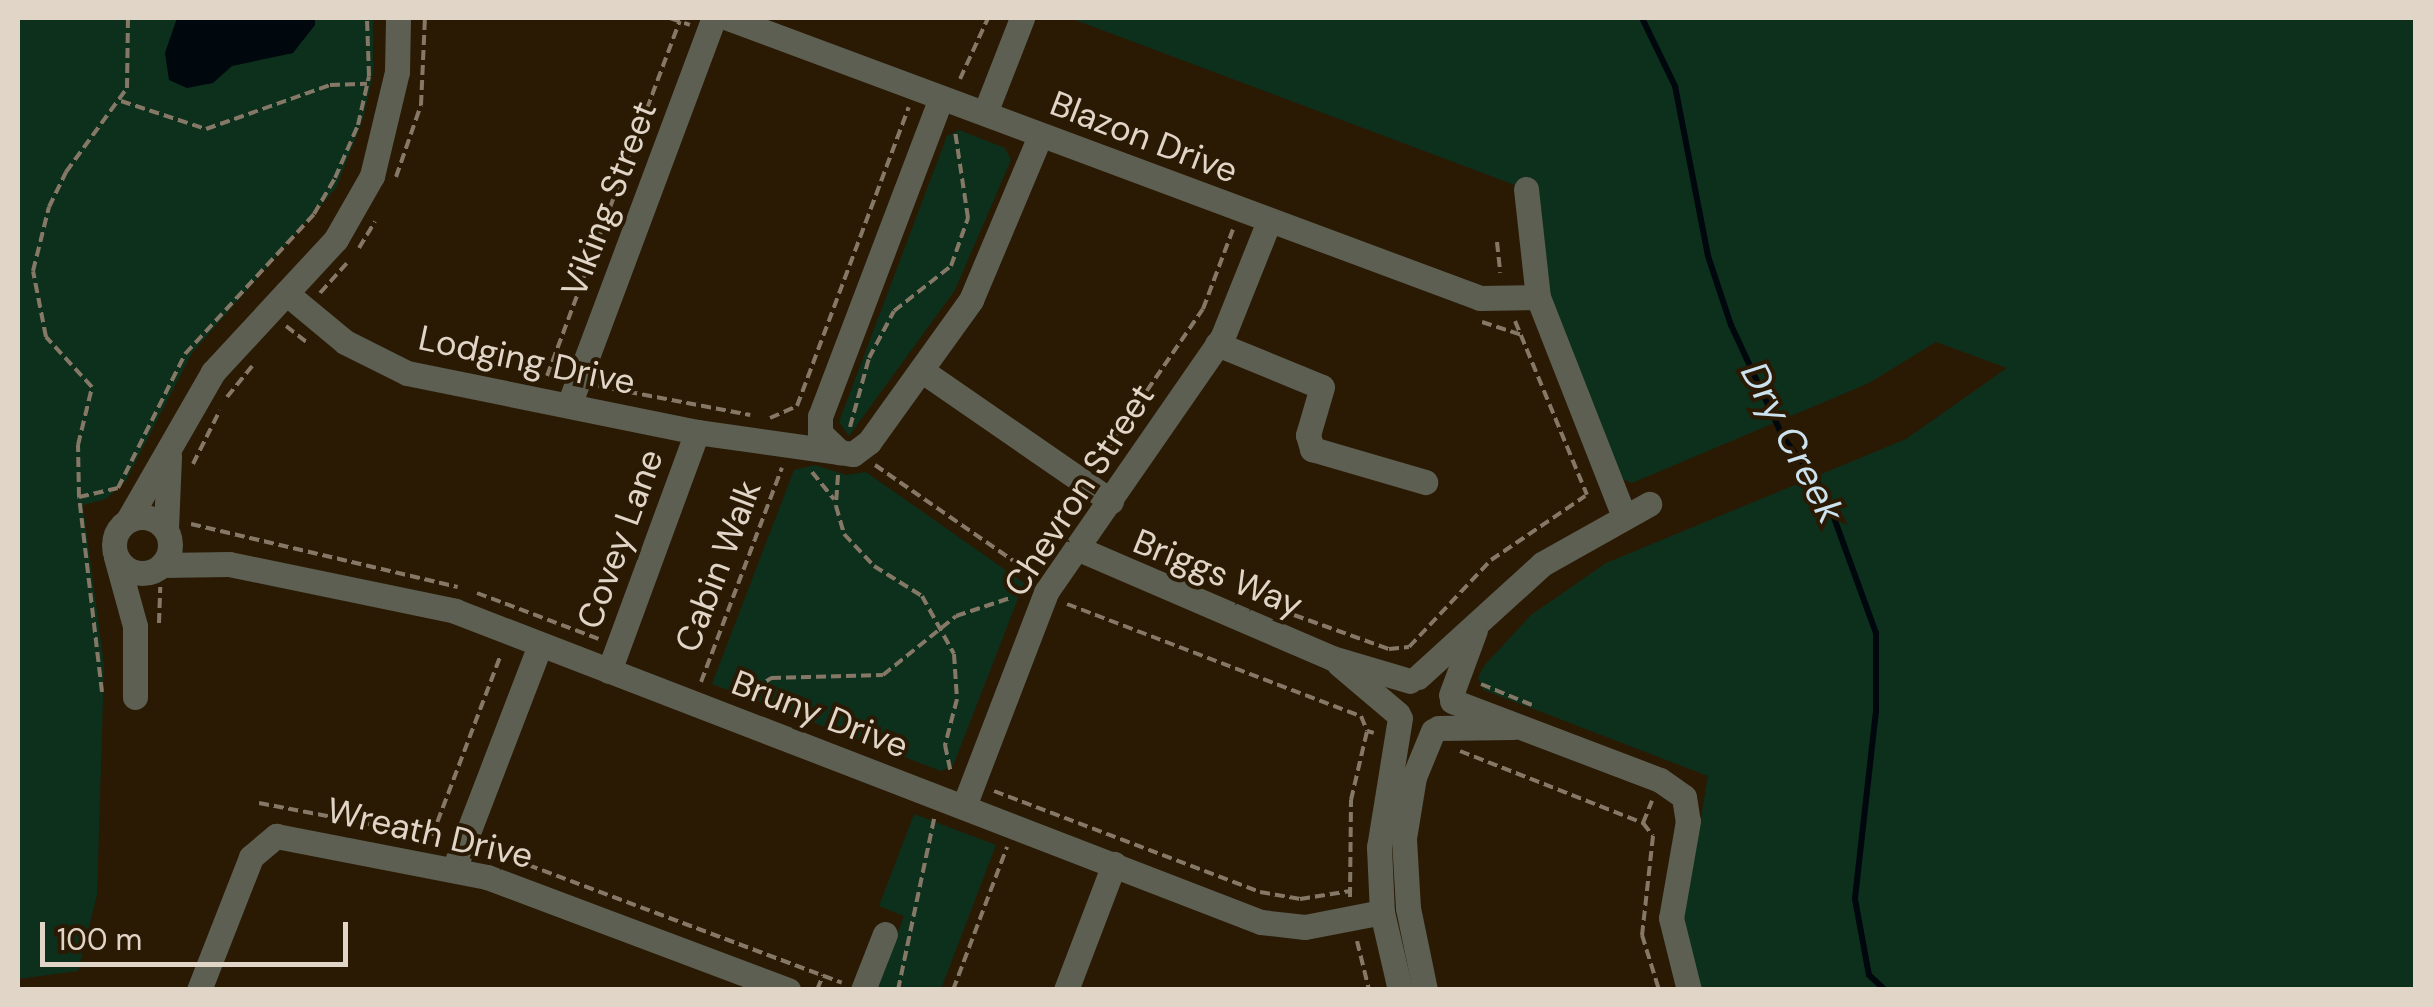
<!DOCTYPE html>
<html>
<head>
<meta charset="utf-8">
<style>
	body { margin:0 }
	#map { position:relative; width:2433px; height:1007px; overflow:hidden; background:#2a1a04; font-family:"DM Sans",sans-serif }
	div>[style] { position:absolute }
	.green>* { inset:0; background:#0d301d }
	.water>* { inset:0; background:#00070d }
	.stream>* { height:6px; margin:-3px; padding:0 3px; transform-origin:3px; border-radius:3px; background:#00070d }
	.path>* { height:4px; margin-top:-2px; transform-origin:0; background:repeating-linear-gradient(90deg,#857866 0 10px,transparent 0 15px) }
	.minor>* { height:25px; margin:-12.5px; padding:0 12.5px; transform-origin:12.5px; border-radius:12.5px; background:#5c5f52 }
	.minor>.ring { margin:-12.5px; padding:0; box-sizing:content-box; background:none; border:25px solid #5c5f52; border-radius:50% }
	span { translate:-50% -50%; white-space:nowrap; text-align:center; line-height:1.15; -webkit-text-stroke:8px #2a1a04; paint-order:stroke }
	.street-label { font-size:35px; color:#e0d5c7 }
	.water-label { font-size:38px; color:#cce3ef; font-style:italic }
	.frame { position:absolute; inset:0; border:20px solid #e0d5c7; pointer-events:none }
	.scale { position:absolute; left:40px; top:922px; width:308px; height:45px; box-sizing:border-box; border:5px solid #e0d5c7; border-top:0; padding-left:12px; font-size:30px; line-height:35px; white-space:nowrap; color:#e0d5c7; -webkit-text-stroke:8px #2a1a04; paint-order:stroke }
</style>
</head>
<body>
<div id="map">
	<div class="green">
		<i style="clip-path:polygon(18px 18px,373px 18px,373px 74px,363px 119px,336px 188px,192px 353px,125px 482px,106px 499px,83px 505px,104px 665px,97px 895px,78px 971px,18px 979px)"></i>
		<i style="clip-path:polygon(1070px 18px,2415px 18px,2415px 989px,1701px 989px,1683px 924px,1708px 776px,1484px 690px,1478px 678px,1484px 666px,1531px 615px,1606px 563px,1906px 439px,2007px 368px,1936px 342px,1869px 383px,1632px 483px,1620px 478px,1565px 347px,1547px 284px,1536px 193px)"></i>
		<i style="clip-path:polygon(959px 130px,1005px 148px,1011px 160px,955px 290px,849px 436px,839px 422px,947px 136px)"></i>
		<i style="clip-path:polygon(815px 465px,846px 475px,866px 472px,1024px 583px,953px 766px,941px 771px,712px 684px,794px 470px)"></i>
		<i style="clip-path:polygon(914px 814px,996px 845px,941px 989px,876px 990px,904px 916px,879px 906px)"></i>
	</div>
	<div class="water">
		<i style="clip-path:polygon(177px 18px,315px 18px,315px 25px,293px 53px,232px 66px,213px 83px,187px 88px,169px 80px,165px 53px)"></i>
	</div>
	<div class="stream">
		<i style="left:1642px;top:18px;width:76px;rotate:64.1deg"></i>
		<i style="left:1675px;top:86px;width:173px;rotate:79deg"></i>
		<i style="left:1708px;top:256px;width:73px;rotate:71.6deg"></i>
		<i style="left:1731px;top:325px;width:123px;rotate:65.1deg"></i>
		<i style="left:1783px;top:437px;width:70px;rotate:53.1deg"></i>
		<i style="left:1825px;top:493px;width:149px;rotate:70deg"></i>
		<i style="left:1876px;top:633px;width:78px;rotate:90deg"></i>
		<i style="left:1876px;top:711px;width:189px;rotate:96.4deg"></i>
		<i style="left:1855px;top:899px;width:77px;rotate:79.6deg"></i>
		<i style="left:1869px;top:975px;width:22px;rotate:43deg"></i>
	</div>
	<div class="path">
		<i style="left:670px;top:18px;width:21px;rotate:19deg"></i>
		<i style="left:960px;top:79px;width:67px;rotate:-65.3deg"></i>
		<i style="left:121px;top:101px;width:89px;rotate:18.2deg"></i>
		<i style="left:206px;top:129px;width:132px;rotate:-19.5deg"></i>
		<i style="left:330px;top:85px;width:37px;rotate:-2deg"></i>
		<i style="left:396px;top:177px;width:76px;rotate:-70.9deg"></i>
		<i style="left:421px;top:105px;width:87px;rotate:-87.4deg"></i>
		<i style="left:1497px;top:242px;width:31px;rotate:84deg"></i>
		<i style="left:359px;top:248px;width:31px;rotate:-59deg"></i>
		<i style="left:320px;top:293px;width:40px;rotate:-48deg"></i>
		<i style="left:1515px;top:321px;width:188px;rotate:67.5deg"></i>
		<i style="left:1482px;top:322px;width:40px;rotate:18deg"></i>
		<i style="left:286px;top:326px;width:29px;rotate:38deg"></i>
		<i style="left:547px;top:376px;width:379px;rotate:-69.5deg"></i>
		<i style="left:598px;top:386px;width:155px;rotate:10.8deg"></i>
		<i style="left:227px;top:397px;width:40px;rotate:-51deg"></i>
		<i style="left:770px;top:418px;width:30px;rotate:-24deg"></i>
		<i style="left:797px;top:406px;width:319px;rotate:-69.5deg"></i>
		<i style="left:850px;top:427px;width:72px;rotate:-74.6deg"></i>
		<i style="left:869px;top:358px;width:53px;rotate:-62deg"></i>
		<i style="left:894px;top:311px;width:73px;rotate:-38.3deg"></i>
		<i style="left:951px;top:266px;width:51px;rotate:-70.5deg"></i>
		<i style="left:968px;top:218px;width:88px;rotate:-98.5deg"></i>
		<i style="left:193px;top:464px;width:60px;rotate:-63.4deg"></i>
		<i style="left:875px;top:465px;width:190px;rotate:34.7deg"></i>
		<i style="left:1096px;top:465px;width:189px;rotate:-55.6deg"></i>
		<i style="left:1203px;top:309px;width:85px;rotate:-69.4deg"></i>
		<i style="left:812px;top:472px;width:35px;rotate:51deg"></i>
		<i style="left:838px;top:475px;width:31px;rotate:94deg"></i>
		<i style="left:836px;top:506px;width:29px;rotate:74deg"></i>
		<i style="left:844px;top:534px;width:44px;rotate:46.8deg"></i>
		<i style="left:874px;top:566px;width:57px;rotate:32deg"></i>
		<i style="left:922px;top:596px;width:66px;rotate:61.1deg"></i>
		<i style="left:954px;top:654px;width:45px;rotate:86.2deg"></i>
		<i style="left:957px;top:699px;width:48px;rotate:104.6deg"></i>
		<i style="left:945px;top:745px;width:29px;rotate:78deg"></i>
		<i style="left:79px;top:497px;width:52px;rotate:-91.1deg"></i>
		<i style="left:78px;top:445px;width:60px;rotate:-76.4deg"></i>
		<i style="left:92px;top:387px;width:68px;rotate:-132.6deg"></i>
		<i style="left:46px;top:337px;width:67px;rotate:-101.1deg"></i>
		<i style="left:33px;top:271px;width:66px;rotate:-76deg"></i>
		<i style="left:49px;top:207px;width:39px;rotate:-64deg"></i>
		<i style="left:66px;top:172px;width:104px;rotate:-54deg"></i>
		<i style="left:127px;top:88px;width:70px;rotate:-89.2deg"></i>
		<i style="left:191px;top:524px;width:274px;rotate:13.3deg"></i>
		<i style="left:477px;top:593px;width:130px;rotate:20.7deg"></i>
		<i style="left:1067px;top:604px;width:315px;rotate:20.9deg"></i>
		<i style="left:1361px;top:716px;width:16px;rotate:68deg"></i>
		<i style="left:1294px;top:615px;width:101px;rotate:19.7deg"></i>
		<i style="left:1389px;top:649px;width:20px;rotate:-6deg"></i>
		<i style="left:1409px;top:647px;width:120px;rotate:-46.7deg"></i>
		<i style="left:1491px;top:560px;width:114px;rotate:-34.2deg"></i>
		<i style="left:159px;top:623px;width:36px;rotate:-88deg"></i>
		<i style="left:701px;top:682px;width:229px;rotate:-69.3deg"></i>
		<i style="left:1481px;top:684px;width:55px;rotate:22.4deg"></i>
		<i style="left:102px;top:692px;width:196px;rotate:-96.7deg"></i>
		<i style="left:79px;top:497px;width:40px;rotate:-13deg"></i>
		<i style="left:118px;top:488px;width:150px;rotate:-63.4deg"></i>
		<i style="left:185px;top:354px;width:190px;rotate:-47.3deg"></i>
		<i style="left:314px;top:214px;width:42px;rotate:-59.7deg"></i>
		<i style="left:335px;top:178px;width:58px;rotate:-66.5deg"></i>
		<i style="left:358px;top:125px;width:50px;rotate:-77.3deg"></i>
		<i style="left:369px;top:76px;width:58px;rotate:-92deg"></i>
		<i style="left:741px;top:697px;width:36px;rotate:-32deg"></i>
		<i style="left:771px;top:678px;width:112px;rotate:-1.5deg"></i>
		<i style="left:883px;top:675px;width:94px;rotate:-38.9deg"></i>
		<i style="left:956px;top:616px;width:57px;rotate:-18.4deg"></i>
		<i style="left:1460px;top:751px;width:197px;rotate:21.5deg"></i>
		<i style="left:1643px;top:823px;width:24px;rotate:-68deg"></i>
		<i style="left:994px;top:791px;width:285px;rotate:20.8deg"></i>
		<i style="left:1260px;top:892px;width:41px;rotate:9.9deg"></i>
		<i style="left:1300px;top:899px;width:51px;rotate:-9.1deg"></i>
		<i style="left:259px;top:803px;width:176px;rotate:10.8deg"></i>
		<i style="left:432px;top:836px;width:195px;rotate:-69.2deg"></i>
		<i style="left:1643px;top:823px;width:16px;rotate:52deg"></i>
		<i style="left:1653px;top:836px;width:100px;rotate:96.3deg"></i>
		<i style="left:1642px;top:935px;width:58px;rotate:72.8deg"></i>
		<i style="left:486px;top:849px;width:380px;rotate:20.6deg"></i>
		<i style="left:1350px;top:897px;width:97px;rotate:-89.4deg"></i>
		<i style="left:1351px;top:800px;width:71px;rotate:-76.9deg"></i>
		<i style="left:1367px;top:731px;width:7px;rotate:16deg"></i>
		<i style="left:1357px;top:941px;width:50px;rotate:76.2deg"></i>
		<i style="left:817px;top:990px;width:16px;rotate:-68deg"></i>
		<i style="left:898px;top:990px;width:175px;rotate:-78.1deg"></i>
		<i style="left:953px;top:990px;width:153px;rotate:-69.3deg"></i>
	</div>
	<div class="minor">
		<i style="left:728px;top:18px;width:802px;rotate:20.42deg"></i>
		<i style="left:1480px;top:298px;width:58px;rotate:-1deg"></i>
		<i style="left:941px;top:98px;width:340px;rotate:110.8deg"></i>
		<i style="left:820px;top:416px;width:17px;rotate:90deg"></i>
		<i style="left:820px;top:433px;width:28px;rotate:44deg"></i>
		<i style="left:840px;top:452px;width:13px;rotate:9deg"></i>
		<i style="left:853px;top:454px;width:20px;rotate:-37deg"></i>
		<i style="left:869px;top:442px;width:175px;rotate:-54.3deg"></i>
		<i style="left:971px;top:300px;width:178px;rotate:-67.2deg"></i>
		<i style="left:985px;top:113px;width:102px;rotate:-68.7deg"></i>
		<i style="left:1526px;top:189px;width:109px;rotate:83.7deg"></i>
		<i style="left:1538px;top:297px;width:235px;rotate:68.6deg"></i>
		<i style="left:286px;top:293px;width:77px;rotate:39.7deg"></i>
		<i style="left:345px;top:342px;width:69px;rotate:26.6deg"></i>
		<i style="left:407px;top:373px;width:296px;rotate:11.5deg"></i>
		<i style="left:697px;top:432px;width:144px;rotate:8deg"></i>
		<i style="left:1217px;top:344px;width:113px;rotate:22.3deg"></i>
		<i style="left:1322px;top:387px;width:50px;rotate:106.3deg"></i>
		<i style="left:1308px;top:435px;width:15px;rotate:74deg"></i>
		<i style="left:1312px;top:449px;width:118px;rotate:16.3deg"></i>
		<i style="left:921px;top:370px;width:231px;rotate:34.6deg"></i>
		<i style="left:569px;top:405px;width:413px;rotate:-69.5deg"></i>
		<i class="ring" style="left:114px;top:517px;width:31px;height:31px"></i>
		<i style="left:128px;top:520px;width:171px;rotate:-60.1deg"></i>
		<i style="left:213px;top:372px;width:181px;rotate:-47.2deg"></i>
		<i style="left:336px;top:239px;width:73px;rotate:-60.3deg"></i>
		<i style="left:372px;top:176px;width:107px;rotate:-76.5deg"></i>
		<i style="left:397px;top:72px;width:54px;rotate:-88.9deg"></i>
		<i style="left:166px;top:528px;width:72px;rotate:-87.6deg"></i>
		<i style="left:1079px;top:549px;width:275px;rotate:23.3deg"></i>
		<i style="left:1332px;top:658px;width:81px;rotate:16.4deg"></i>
		<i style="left:116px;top:557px;width:72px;rotate:74.6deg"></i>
		<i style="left:135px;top:626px;width:71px;rotate:90deg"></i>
		<i style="left:162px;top:565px;width:67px;rotate:-0.9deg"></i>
		<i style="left:229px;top:564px;width:231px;rotate:11.7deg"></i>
		<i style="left:455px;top:611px;width:864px;rotate:21.1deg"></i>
		<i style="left:1261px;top:922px;width:44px;rotate:6.5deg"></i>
		<i style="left:1305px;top:927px;width:78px;rotate:-11deg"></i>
		<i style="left:1339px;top:664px;width:77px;rotate:40.3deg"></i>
		<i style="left:609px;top:671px;width:255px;rotate:-69.8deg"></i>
		<i style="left:1418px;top:677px;width:168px;rotate:-42.3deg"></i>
		<i style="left:1542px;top:564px;width:123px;rotate:-29.3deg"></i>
		<i style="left:1451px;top:695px;width:69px;rotate:-69.7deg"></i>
		<i style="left:1452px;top:701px;width:222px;rotate:20.8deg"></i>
		<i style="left:1660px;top:780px;width:29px;rotate:35deg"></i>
		<i style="left:1684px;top:797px;width:24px;rotate:81deg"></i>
		<i style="left:1688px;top:821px;width:98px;rotate:99.9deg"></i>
		<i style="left:1671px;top:918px;width:74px;rotate:76deg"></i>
		<i style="left:1400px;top:718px;width:131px;rotate:99.2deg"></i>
		<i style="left:1379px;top:847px;width:65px;rotate:87.4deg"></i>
		<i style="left:1382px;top:912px;width:80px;rotate:77deg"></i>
		<i style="left:1438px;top:728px;width:75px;rotate:-0.8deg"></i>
		<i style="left:964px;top:806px;width:229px;rotate:-69deg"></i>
		<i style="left:1046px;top:592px;width:311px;rotate:-55.3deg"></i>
		<i style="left:1223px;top:336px;width:124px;rotate:-68.2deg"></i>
		<i style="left:454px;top:869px;width:240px;rotate:-69deg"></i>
		<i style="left:199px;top:990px;width:143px;rotate:-68.6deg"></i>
		<i style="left:251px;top:857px;width:33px;rotate:-40deg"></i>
		<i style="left:276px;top:836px;width:215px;rotate:11deg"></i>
		<i style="left:487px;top:877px;width:322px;rotate:20.6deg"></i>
		<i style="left:863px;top:990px;width:60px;rotate:-68.6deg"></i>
		<i style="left:1066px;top:990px;width:135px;rotate:-69.1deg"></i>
		<i style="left:1425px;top:990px;width:84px;rotate:-101.7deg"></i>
		<i style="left:1408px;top:908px;width:70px;rotate:-93.3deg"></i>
		<i style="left:1404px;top:838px;width:62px;rotate:-80.7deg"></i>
		<i style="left:1414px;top:777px;width:50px;rotate:-67.6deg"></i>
	</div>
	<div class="street-label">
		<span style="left:1144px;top:137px;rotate:21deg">Blazon Drive</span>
		<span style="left:609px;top:199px;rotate:-69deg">Viking Street</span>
		<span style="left:527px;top:360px;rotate:12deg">Lodging Drive</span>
		<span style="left:1079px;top:490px;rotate:-57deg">Chevron Street</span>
		<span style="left:620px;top:539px;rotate:-70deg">Covey Lane</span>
		<span style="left:718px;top:566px;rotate:-69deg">Cabin Walk</span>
		<span style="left:1218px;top:573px;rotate:22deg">Briggs Way</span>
		<span style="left:820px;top:714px;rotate:21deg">Bruny Drive</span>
		<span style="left:430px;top:833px;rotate:13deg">Wreath Drive</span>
	</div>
	<div class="water-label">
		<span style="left:1792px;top:443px;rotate:62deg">Dry Creek</span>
	</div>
	<div class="frame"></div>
	<div class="scale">100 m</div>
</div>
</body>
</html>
